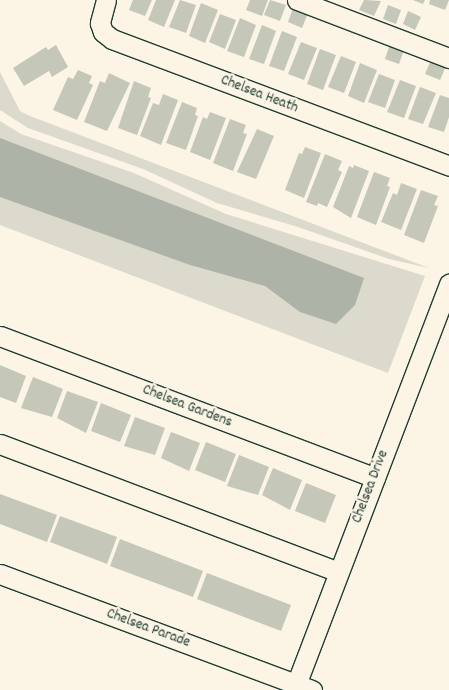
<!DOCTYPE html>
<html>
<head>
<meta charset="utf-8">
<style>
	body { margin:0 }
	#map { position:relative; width:449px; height:690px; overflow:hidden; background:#fcf5e5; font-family:Dekko,sans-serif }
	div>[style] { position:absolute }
	.green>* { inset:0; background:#dcdacc }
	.water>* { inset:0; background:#aeb3a7 }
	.building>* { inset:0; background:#c5c7b9 }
	.roads { filter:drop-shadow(1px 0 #1f3d34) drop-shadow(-1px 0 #1f3d34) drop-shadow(0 1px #1f3d34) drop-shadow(0 -1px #1f3d34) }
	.minor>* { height:19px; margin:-9.5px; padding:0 9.5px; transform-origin:9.5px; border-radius:9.5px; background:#fcf5e5 }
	span { translate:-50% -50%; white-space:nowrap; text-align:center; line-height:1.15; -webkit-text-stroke:4.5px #fcf5e5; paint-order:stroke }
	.street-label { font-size:15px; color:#1f3d34 }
</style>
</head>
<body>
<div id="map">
	<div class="green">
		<i style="clip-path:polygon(0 72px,20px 111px,30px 116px,429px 268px,389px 259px,298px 227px,217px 203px,143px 169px,28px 128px,0 110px)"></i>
		<i style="clip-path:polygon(0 121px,21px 134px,134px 173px,226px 214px,425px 276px,388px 373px,0 225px)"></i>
	</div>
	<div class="water">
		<i style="clip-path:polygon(0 138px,364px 278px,355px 305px,336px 324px,300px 312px,265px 286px,190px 265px,0 197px)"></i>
	</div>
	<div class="building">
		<i style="clip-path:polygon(133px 0,152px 0,145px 16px,129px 10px)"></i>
		<i style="clip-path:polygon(156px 0,175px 0,164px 27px,148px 20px)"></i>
		<i style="clip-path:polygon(180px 0,196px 5px,186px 33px,169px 27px)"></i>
		<i style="clip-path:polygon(250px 0,268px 0,262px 16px,246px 10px)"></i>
		<i style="clip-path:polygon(270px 0,286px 5px,280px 21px,264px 15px)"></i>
		<i style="clip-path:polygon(364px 0,381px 1px,374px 16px,359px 10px)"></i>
		<i style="clip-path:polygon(413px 0,425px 0,423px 4px)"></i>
		<i style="clip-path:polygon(430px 0,449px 0,445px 10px,429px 4px)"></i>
		<i style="clip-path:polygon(201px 3px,218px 10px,205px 43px,189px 36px)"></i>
		<i style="clip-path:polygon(388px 5px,401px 10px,396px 24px,383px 19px)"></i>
		<i style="clip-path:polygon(293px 8px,308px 13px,302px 28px,288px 22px)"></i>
		<i style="clip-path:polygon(408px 11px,421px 17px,415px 30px,403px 24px)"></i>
		<i style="clip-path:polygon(220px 14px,236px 20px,225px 49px,209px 42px)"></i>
		<i style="clip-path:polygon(240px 18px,256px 25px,244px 57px,227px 51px)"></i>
		<i style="clip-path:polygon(262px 25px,276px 31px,264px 64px,249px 59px)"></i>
		<i style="clip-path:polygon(282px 31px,297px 37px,284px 71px,269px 66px)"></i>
		<i style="clip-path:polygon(301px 42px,317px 48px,304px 80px,288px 74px)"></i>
		<i style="clip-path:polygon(390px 44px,404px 50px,399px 64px,385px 59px)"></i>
		<i style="clip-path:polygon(56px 45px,68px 67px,52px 77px,49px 71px,24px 86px,13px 68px,46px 47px,48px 50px)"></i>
		<i style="clip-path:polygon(320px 49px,336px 55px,323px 90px,307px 84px)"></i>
		<i style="clip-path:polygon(341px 56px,356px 62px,344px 93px,328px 87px)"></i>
		<i style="clip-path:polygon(431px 60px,446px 66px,440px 80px,425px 74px)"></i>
		<i style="clip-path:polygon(360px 63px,377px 70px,364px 103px,348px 96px)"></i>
		<i style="clip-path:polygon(78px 70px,92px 76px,89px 83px,93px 85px,77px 120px,53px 110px,68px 77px,73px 79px)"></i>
		<i style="clip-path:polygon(109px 73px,130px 83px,107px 131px,84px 122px,100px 81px,105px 83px)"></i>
		<i style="clip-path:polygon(379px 74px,395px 80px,385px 108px,368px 102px)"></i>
		<i style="clip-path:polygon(400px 80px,416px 86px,404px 118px,387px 112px)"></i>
		<i style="clip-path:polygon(134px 81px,151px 88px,148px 97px,151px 98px,137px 135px,118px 128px)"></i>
		<i style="clip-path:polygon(420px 87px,436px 93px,423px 124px,408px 119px)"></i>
		<i style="clip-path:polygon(163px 94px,178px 100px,161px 145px,140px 136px,153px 103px,159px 105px)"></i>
		<i style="clip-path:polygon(440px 95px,449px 98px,449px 117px,444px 132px,428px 127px)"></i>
		<i style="clip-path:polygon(182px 102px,197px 108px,195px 115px,198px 116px,186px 150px,166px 143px)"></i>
		<i style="clip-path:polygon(210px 112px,226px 118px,210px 160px,190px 152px,203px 117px,207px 119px)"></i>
		<i style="clip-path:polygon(230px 119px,246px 125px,243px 133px,247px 134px,233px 171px,213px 163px)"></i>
		<i style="clip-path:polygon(257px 129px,274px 136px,256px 179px,237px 172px)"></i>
		<i style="clip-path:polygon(305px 147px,321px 153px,304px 198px,285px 190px,299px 153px,302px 154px)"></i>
		<i style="clip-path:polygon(325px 154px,342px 161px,338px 170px,342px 172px,327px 207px,318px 203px,317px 206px,306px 202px)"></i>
		<i style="clip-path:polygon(354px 165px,369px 171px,351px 218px,333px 207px,349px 166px,353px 168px)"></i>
		<i style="clip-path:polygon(374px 172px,390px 178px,387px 186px,390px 187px,376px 225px,357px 217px)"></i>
		<i style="clip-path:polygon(401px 183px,417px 189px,401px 230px,381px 222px,393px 193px,397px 195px)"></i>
		<i style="clip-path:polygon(421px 190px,438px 196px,434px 205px,438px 206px,424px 243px,404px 235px)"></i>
		<i style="clip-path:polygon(0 365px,26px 376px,16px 403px,0 397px)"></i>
		<i style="clip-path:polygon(33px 377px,63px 389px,52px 417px,21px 408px)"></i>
		<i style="clip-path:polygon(67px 391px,98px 402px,86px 433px,57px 418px)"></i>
		<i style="clip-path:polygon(101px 403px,131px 415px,120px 442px,91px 431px)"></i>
		<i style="clip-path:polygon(135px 417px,165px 428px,155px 455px,124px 446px)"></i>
		<i style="clip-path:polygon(171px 432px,200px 443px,189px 471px,161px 458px)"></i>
		<i style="clip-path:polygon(206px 442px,236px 454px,225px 482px,195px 470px)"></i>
		<i style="clip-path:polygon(239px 455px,269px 467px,258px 495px,227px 486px)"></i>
		<i style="clip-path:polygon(273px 468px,302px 480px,290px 510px,262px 495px)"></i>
		<i style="clip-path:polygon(306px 483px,336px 495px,325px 523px,295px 511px)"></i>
		<i style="clip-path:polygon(0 494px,57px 515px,47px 542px,0 524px)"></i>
		<i style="clip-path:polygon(60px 516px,117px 537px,107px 564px,50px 542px)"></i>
		<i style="clip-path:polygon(120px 539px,203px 571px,193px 597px,110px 566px)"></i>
		<i style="clip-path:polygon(207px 573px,291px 605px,281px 631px,197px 599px)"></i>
	</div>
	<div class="roads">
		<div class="minor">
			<i style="left:106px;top:0;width:24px;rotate:105deg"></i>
			<i style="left:100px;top:23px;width:9px;rotate:72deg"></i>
			<i style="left:103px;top:32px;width:11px;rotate:38deg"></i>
			<i style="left:112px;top:39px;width:360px;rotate:20.6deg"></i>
			<i style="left:297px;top:0;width:163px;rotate:20.9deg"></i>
			<i style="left:0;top:336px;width:401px;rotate:20.7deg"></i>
			<i style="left:0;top:444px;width:361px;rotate:20.7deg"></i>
			<i style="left:0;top:574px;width:333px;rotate:20.4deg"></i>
			<i style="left:294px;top:690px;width:435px;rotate:-69.1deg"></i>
		</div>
	</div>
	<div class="street-label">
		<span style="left:259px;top:95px;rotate:21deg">Chelsea Heath</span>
		<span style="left:187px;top:407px;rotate:21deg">Chelsea Gardens</span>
		<span style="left:371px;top:487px;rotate:-69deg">Chelsea Drive</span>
		<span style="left:148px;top:629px;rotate:20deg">Chelsea Parade</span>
	</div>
</div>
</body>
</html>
